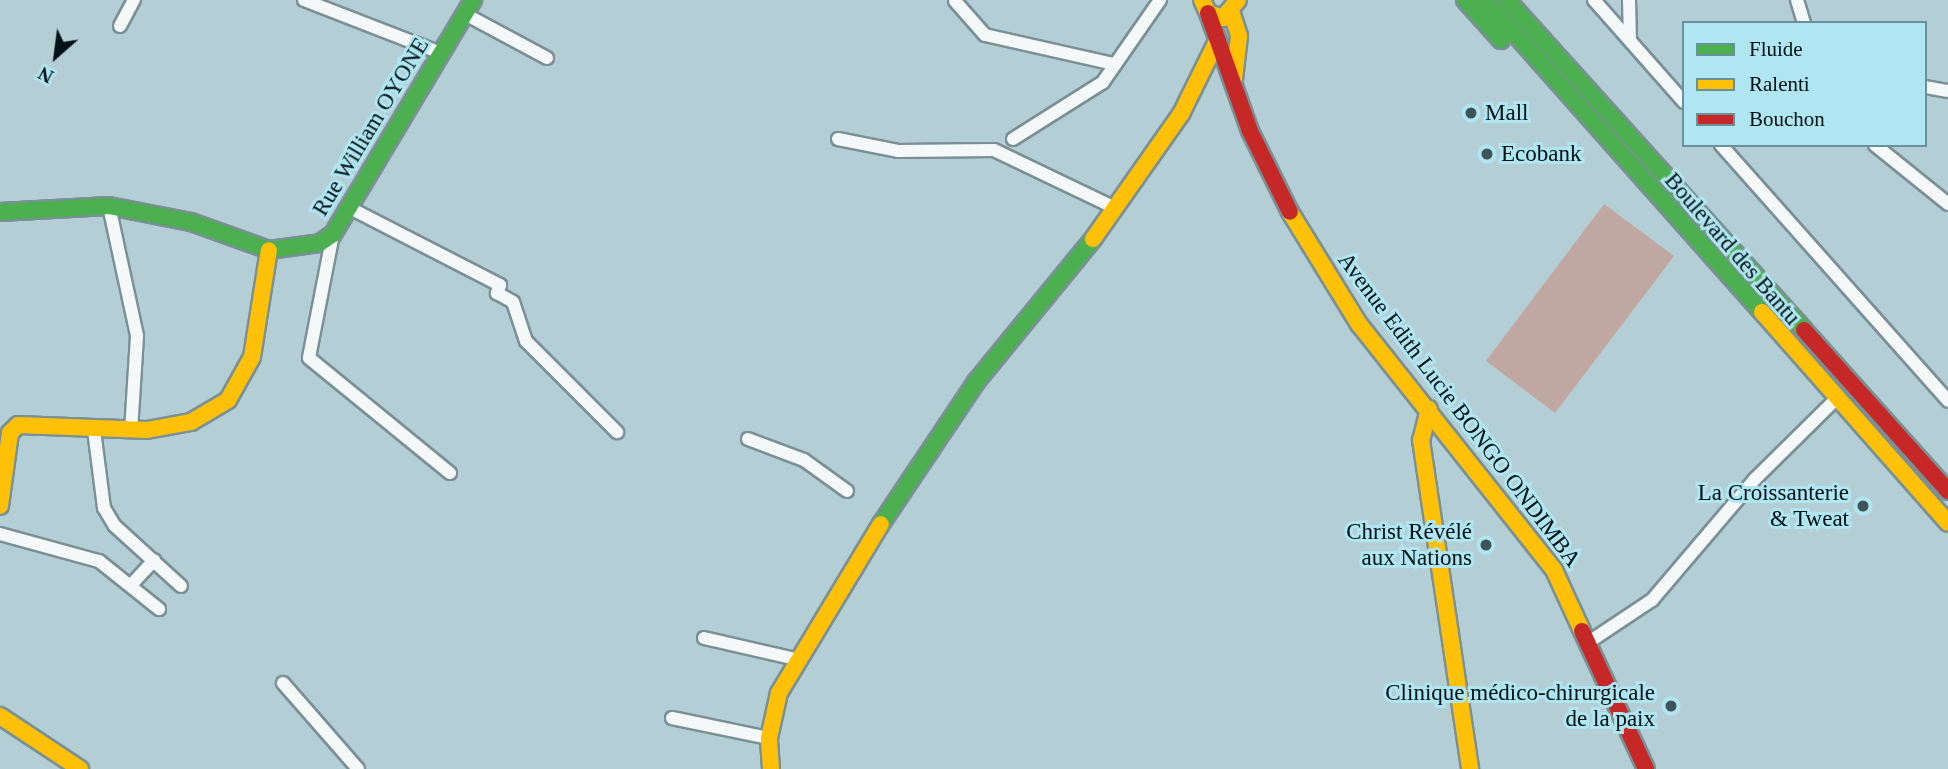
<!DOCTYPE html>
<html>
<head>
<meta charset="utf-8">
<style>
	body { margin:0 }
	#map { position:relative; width:1948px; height:769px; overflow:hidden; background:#b3cfd5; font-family:"Times New Roman",serif }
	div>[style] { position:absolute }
	.green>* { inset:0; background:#c1a7a1 }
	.roads { filter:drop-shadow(2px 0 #7a9095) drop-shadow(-2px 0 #7a9095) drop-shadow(0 2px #7a9095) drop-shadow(0 -2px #7a9095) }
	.street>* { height:12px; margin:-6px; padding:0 6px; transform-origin:6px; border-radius:6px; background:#f4f8f9 }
	.fast>* { height:16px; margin:-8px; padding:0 8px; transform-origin:8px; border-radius:8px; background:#4caf50 }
	.slow>* { height:16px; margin:-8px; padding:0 8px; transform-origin:8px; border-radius:8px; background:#ffc107 }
	.jam>* { height:16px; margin:-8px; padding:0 8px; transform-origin:8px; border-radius:8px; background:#c62828 }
	.dots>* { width:19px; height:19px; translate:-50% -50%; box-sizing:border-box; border:4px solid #b0e5f2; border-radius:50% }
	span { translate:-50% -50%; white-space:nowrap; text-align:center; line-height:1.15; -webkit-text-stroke:6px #b0e5f2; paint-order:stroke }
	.poi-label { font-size:23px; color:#001115 }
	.left { translate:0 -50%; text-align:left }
	.right { translate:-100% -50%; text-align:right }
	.street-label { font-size:23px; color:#001115 }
	.legend { position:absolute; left:1682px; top:21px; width:245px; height:126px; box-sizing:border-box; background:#b0e5f2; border:2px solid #6a909a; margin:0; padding:9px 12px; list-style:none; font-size:21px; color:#001115 }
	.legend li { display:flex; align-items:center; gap:14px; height:35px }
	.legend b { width:35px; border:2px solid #6a909a }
	.north { position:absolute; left:21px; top:21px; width:70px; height:70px; -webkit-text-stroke:5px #b0e5f2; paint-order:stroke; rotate:208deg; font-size:19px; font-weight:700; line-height:28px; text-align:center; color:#001115 }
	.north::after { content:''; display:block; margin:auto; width:24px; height:32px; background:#001115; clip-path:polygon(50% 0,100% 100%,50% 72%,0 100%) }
</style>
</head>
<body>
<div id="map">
	<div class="green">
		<i style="clip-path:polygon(1604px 204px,1674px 256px,1555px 413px,1486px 361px)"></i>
	</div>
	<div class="roads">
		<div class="street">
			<i style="left:304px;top:0;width:149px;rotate:21.2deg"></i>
			<i style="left:1594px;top:0;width:136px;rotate:48.6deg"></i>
			<i style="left:1629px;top:0;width:40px;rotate:88.6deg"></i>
			<i style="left:1797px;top:0;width:24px;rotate:73deg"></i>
			<i style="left:955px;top:1px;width:45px;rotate:48.6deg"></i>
			<i style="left:985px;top:35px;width:132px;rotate:12.7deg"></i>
			<i style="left:465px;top:14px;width:93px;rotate:28.2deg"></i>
			<i style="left:120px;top:26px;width:30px;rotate:-62deg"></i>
			<i style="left:1925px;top:87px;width:23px;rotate:10deg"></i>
			<i style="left:838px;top:139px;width:61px;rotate:11.3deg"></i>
			<i style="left:898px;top:151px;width:96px;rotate:-0.6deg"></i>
			<i style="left:994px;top:150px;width:134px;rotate:25.6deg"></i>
			<i style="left:1013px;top:139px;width:107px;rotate:-32.3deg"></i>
			<i style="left:1103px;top:82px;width:100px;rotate:-55.2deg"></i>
			<i style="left:1721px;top:145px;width:342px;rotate:48.4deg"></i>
			<i style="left:1875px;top:145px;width:94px;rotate:38.9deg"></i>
			<i style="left:109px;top:206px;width:133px;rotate:77.8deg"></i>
			<i style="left:137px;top:336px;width:95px;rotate:93.6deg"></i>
			<i style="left:348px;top:207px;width:171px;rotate:27.2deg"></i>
			<i style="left:500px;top:285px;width:9px;rotate:111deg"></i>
			<i style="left:497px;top:293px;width:18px;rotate:29deg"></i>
			<i style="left:513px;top:302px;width:41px;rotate:71.6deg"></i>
			<i style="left:526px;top:341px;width:129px;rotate:45deg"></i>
			<i style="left:333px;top:234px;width:126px;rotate:101deg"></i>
			<i style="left:309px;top:358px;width:182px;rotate:39.2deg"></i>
			<i style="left:94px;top:430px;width:79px;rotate:82.7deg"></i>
			<i style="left:104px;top:508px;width:21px;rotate:59deg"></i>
			<i style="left:115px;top:526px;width:89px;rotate:42.3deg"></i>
			<i style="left:748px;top:439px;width:60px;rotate:20.6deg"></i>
			<i style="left:804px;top:460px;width:53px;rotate:35.8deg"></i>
			<i style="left:0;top:534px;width:103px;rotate:15.3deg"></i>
			<i style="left:99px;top:561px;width:77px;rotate:38.7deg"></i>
			<i style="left:131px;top:585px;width:34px;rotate:-47deg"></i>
			<i style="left:704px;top:638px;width:94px;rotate:12.9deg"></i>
			<i style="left:1589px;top:642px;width:76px;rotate:-33.7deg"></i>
			<i style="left:1652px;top:600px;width:159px;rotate:-49.6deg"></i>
			<i style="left:1755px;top:479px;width:111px;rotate:-44.6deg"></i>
			<i style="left:283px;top:683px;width:114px;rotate:48.9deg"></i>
			<i style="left:672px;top:718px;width:99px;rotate:11.7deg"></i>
		</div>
		<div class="fast">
			<i style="left:1465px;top:0;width:54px;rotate:48deg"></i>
			<i style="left:1485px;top:0;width:417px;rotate:48.4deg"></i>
			<i style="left:1507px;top:0;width:444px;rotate:48deg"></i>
			<i style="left:0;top:212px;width:109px;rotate:-3.2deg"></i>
			<i style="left:109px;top:206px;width:84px;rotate:11deg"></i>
			<i style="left:191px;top:222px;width:83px;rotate:19.7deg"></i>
			<i style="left:269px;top:250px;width:51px;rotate:-7.8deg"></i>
			<i style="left:320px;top:243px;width:16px;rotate:-35deg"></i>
			<i style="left:333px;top:234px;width:273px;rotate:-59.1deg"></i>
			<i style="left:881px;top:524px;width:171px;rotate:-56.2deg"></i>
			<i style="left:976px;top:382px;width:185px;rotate:-50.7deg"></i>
		</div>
		<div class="slow">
			<i style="left:1202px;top:0;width:14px;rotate:65deg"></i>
			<i style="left:1208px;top:13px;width:16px;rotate:18deg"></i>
			<i style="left:1223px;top:18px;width:23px;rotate:-50deg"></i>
			<i style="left:1232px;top:14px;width:23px;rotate:72deg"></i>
			<i style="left:1239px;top:36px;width:44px;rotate:96.5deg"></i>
			<i style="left:1290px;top:212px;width:132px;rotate:58.4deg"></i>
			<i style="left:1359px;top:324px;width:314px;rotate:51.6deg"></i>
			<i style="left:1554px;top:570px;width:67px;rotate:65.3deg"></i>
			<i style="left:1093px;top:239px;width:153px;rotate:-54.9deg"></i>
			<i style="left:1181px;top:114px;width:81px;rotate:-63.7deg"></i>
			<i style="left:1762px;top:312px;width:281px;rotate:48.6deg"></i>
			<i style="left:1429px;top:409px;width:32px;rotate:104deg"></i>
			<i style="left:1421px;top:440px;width:333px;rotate:81.5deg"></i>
			<i style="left:0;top:506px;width:74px;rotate:-82.2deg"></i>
			<i style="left:10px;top:433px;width:11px;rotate:-45deg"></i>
			<i style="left:18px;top:425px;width:129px;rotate:2.2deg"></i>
			<i style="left:147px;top:430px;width:45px;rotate:-10.3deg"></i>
			<i style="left:191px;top:422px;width:43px;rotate:-30.7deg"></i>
			<i style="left:228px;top:400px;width:49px;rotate:-60.8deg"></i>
			<i style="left:252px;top:357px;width:108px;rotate:-81deg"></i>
			<i style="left:0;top:716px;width:96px;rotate:33.5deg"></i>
			<i style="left:771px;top:769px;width:31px;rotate:-94deg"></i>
			<i style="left:769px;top:738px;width:46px;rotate:-77.5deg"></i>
			<i style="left:779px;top:693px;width:197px;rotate:-58.9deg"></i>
		</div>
		<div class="jam">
			<i style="left:1208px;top:13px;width:125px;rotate:70.4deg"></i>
			<i style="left:1250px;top:131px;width:90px;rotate:63.7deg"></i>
			<i style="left:1804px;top:330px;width:216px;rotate:48.2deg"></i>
			<i style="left:1582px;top:631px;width:152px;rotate:65.1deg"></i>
		</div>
	</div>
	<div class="dots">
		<i style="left:1471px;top:113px;background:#3f5458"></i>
		<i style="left:1487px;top:154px;background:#3f5458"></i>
		<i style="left:1863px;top:506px;background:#3f5458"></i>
		<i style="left:1486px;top:545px;background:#3f5458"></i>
		<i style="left:1671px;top:706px;background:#3f5458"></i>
	</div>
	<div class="poi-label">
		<span class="left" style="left:1485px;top:113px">Mall</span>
		<span class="left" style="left:1501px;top:154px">Ecobank</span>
		<span class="right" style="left:1849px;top:506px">La Croissanterie<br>&amp; Tweat</span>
		<span class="right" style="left:1472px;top:545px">Christ Révélé<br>aux Nations</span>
		<span class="right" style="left:1655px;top:706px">Clinique médico-chirurgicale<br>de la paix</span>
	</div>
	<div class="street-label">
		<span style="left:371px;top:127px;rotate:-59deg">Rue William OYONE</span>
		<span style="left:1732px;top:249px;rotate:49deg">Boulevard des Bantu</span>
		<span style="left:1459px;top:410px;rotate:53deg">Avenue Edith Lucie BONGO ONDIMBA</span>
	</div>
	<ul class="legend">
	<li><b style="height:9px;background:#4caf50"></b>Fluide</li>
	<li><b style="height:9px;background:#ffc107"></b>Ralenti</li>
	<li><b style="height:9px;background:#c62828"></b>Bouchon</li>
	</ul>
	<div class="north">N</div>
</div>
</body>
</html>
